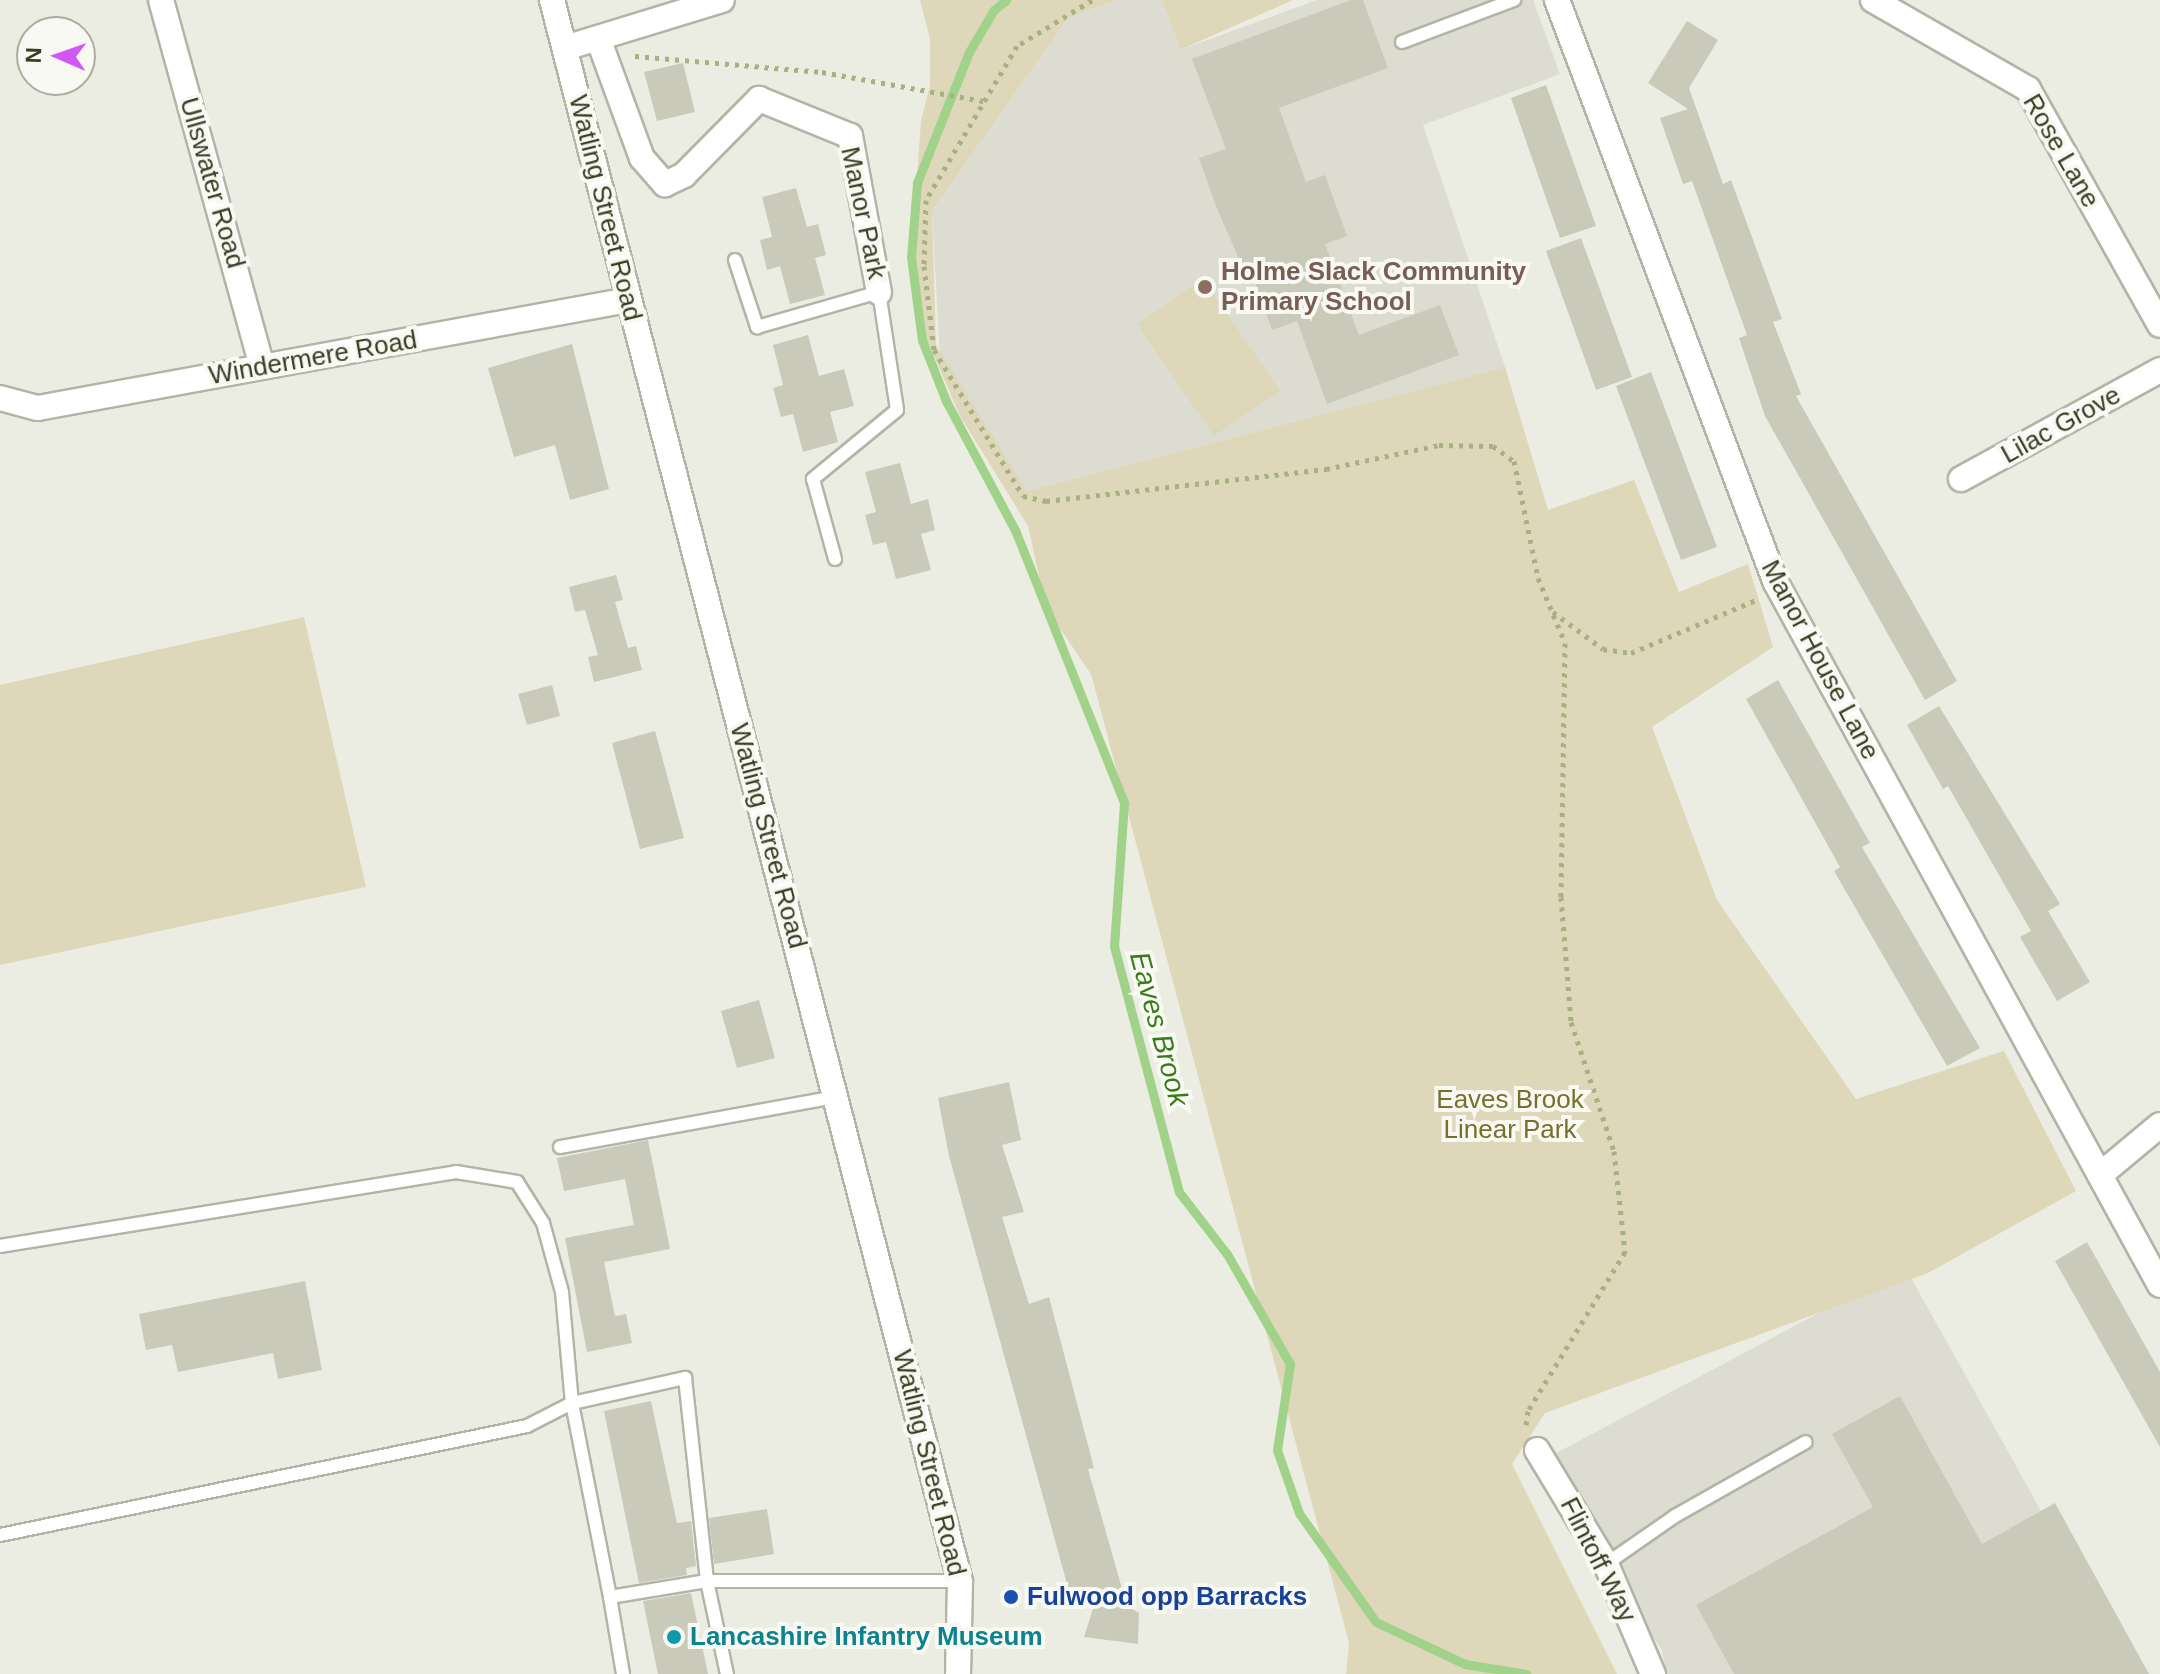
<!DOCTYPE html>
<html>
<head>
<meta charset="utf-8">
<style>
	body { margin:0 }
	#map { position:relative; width:2160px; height:1674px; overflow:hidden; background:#ecede2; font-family:Helvetica,sans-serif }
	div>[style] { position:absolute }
	.built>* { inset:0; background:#dcddd0 }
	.green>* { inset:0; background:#ded7ba }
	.stream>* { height:9px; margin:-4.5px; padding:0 4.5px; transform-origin:4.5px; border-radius:4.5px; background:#a0d389 }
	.building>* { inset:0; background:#cacaba }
	.path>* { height:5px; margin-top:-2.5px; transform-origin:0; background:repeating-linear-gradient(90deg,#a7b182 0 4px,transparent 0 10px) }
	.roads { filter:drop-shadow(2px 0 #b2b5a5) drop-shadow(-2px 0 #b2b5a5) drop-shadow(0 2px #b2b5a5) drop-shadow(0 -2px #b2b5a5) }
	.lane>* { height:12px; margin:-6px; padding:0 6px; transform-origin:6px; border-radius:6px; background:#fff }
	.street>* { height:24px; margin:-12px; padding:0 12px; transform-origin:12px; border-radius:12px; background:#fff }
	.secondary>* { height:24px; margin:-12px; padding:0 12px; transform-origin:12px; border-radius:12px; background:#fff }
	.dots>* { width:22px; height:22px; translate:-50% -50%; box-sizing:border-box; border:4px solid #f9f9f3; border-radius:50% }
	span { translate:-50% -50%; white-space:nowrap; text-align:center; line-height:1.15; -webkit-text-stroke:8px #f9f9f3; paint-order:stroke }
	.street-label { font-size:26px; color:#373e22 }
	.education-label { font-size:26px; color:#785e54; font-weight:700 }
	.left { translate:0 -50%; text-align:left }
	.park-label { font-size:26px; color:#76702b }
	.transit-label { font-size:26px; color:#164399; font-weight:700 }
	.culture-label { font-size:26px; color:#0d838f; font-weight:700 }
	.water-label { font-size:28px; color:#387c1a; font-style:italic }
	.north { position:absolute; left:16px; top:16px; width:80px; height:80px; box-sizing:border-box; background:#f9f9f3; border:2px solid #abae9f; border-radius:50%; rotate:272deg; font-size:22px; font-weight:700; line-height:32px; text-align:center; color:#373e22 }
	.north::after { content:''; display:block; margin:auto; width:28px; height:36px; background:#d158f5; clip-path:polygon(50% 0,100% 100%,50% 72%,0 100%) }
</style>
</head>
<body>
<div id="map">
	<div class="built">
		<i style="clip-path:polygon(1117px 0,1162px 0,1180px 50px,1317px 0,1533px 0,1560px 74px,1423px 125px,1505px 367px,1027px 491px,940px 359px,932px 211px,1068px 18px)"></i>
		<i style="clip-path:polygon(1905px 1267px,2132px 1674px,1666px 1674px,1662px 1650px,1530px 1467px)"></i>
	</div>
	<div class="green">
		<i style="clip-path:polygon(920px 0,1117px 0,1068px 18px,932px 211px,936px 345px,1027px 491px,1505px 367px,1548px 510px,1634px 480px,1679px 592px,1748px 564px,1773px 647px,1652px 727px,1717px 900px,1856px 1099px,2004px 1051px,2076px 1191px,1928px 1273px,1545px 1413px,1512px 1464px,1617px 1674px,1346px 1674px,1349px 1643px,1091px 674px,1046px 608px,1028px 526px,960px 416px,922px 328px,911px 257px,921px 121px,930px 85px,930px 39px)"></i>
		<i style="clip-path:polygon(1162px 0,1293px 0,1180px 50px)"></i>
		<i style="clip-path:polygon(1203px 279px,1280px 391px,1214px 436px,1137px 324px)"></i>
		<i style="clip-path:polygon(304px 617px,366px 887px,0 965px,0 685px)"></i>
	</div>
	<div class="stream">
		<i style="left:1006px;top:0;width:17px;rotate:140deg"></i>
		<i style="left:993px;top:11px;width:48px;rotate:120.3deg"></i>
		<i style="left:969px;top:52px;width:141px;rotate:111.7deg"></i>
		<i style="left:917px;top:183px;width:74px;rotate:94.6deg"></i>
		<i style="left:911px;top:257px;width:84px;rotate:82.5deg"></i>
		<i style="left:922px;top:340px;width:66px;rotate:68.5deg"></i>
		<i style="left:946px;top:401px;width:146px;rotate:61.9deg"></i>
		<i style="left:1015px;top:530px;width:294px;rotate:68.2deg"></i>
		<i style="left:1124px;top:803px;width:143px;rotate:94deg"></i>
		<i style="left:1114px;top:946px;width:254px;rotate:75.2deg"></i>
		<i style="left:1179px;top:1192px;width:78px;rotate:52.3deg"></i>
		<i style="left:1227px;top:1254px;width:127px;rotate:60.2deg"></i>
		<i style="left:1290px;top:1364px;width:87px;rotate:98.6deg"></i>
		<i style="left:1277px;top:1450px;width:67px;rotate:70.8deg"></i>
		<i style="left:1299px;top:1513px;width:133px;rotate:54.8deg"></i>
		<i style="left:1376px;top:1622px;width:98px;rotate:25.3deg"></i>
		<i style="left:1465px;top:1664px;width:62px;rotate:9.3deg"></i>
	</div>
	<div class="building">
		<i style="clip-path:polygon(1351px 0,1363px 0,1388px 68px,1279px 108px,1306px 182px,1325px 175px,1347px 236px,1325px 244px,1359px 335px,1440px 305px,1459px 355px,1327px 404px,1297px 321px,1272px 330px,1249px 266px,1243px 268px,1216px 206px,1199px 158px,1226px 149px,1192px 59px)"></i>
		<i style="clip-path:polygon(1687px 21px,1718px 40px,1689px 88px,1723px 184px,1731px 180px,1782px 319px,1773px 322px,1801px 394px,1796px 396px,1957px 681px,1925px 700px,1765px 416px,1739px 338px,1747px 335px,1692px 181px,1683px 184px,1660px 118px,1688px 109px,1648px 83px)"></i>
		<i style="clip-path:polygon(683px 63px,695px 112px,657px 121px,644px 72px)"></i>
		<i style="clip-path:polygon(1546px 85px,1596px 226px,1560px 238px,1511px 98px)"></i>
		<i style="clip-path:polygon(796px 188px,807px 227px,818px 224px,826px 255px,815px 258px,825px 295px,790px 304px,780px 266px,767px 270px,760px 240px,772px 237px,762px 197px)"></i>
		<i style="clip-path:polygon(1581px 238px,1632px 377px,1596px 390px,1546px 251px)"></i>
		<i style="clip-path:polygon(808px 335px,819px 376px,844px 369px,854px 406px,830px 412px,838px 442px,803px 452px,793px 414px,781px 417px,773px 388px,783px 385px,773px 345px)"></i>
		<i style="clip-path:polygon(572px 344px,609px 489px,570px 500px,555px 445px,514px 457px,488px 368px)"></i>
		<i style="clip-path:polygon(1651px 372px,1717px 547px,1681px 560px,1616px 386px)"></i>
		<i style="clip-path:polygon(900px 463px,911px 504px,928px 499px,935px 530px,921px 534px,931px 570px,896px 579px,886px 542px,873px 545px,865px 515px,876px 512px,865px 472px)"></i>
		<i style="clip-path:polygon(616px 575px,623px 600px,615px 602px,628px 648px,636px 646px,642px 670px,594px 682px,588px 657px,598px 655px,585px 610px,575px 612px,569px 587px)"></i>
		<i style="clip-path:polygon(1778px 680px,1870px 843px,1862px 847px,1980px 1048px,1947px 1066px,1834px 871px,1840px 867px,1746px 699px)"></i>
		<i style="clip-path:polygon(552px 685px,560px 716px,527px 725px,518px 694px)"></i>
		<i style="clip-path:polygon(1939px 706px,2060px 904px,2048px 911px,2090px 982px,2057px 1001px,2020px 937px,2031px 931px,1948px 786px,1943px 789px,1907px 725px)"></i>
		<i style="clip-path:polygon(655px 731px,684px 838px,640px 849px,612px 743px)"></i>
		<i style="clip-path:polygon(759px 1000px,775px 1058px,737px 1068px,721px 1011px)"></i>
		<i style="clip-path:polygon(1009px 1082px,1021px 1140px,1002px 1145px,1024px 1212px,1002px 1217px,1029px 1304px,1049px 1297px,1094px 1468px,1088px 1469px,1127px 1606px,1139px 1613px,1138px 1644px,1084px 1637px,1098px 1593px,1072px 1602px,949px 1156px,938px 1098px)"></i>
		<i style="clip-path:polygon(648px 1140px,670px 1249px,604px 1262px,615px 1316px,626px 1314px,632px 1343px,587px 1352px,565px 1238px,634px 1225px,625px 1179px,564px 1191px,557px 1158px)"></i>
		<i style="clip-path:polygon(2087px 1242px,2160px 1372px,2160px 1447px,2055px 1261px)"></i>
		<i style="clip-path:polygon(305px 1281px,322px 1370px,278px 1379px,273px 1353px,178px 1372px,172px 1345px,146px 1350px,139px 1314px)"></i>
		<i style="clip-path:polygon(1900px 1396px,1982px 1544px,2055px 1503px,2149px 1674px,1734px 1674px,1696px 1605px,1873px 1507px,1832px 1434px)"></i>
		<i style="clip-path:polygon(651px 1401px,677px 1523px,691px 1521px,696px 1566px,686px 1568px,687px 1575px,639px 1583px,604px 1411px)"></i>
		<i style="clip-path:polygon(767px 1509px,774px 1554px,714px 1564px,709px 1518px)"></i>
		<i style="clip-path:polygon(691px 1593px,708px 1674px,658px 1674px,643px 1601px)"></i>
	</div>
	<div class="path">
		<i style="left:1092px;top:0;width:88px;rotate:148.5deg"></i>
		<i style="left:1017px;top:46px;width:179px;rotate:120.6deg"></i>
		<i style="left:926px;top:200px;width:66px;rotate:91.7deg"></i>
		<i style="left:924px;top:266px;width:85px;rotate:83.2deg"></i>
		<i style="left:934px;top:350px;width:171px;rotate:58.6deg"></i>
		<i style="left:1023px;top:496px;width:24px;rotate:12deg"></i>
		<i style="left:1046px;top:501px;width:282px;rotate:-6.5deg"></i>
		<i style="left:1326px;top:469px;width:116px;rotate:-12deg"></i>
		<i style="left:1439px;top:445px;width:54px;rotate:1.1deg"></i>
		<i style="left:1493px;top:446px;width:26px;rotate:36deg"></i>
		<i style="left:1514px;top:461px;width:119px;rotate:78.4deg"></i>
		<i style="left:1538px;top:578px;width:70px;rotate:67.4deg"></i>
		<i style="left:1565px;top:643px;width:254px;rotate:90.9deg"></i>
		<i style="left:1561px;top:897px;width:125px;rotate:85.4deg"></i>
		<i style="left:1571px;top:1022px;width:136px;rotate:71.6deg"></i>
		<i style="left:1614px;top:1151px;width:102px;rotate:83.8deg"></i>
		<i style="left:1625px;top:1252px;width:186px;rotate:121.4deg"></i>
		<i style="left:1528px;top:1411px;width:15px;rotate:98deg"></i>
		<i style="left:635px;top:56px;width:188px;rotate:4.9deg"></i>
		<i style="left:822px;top:72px;width:164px;rotate:10.2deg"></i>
		<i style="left:1553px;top:612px;width:62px;rotate:36.5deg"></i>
		<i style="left:1603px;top:649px;width:28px;rotate:8deg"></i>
		<i style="left:1631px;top:653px;width:138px;rotate:-23deg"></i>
	</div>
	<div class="roads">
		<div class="lane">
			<i style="left:1402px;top:42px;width:120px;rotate:-20.6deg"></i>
			<i style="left:735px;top:260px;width:71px;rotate:71.8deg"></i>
			<i style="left:757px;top:327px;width:127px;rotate:-16deg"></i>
			<i style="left:879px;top:292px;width:119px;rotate:81.3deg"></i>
			<i style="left:897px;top:410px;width:109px;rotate:140.6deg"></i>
			<i style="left:813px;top:479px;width:83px;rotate:74.6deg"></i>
			<i style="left:560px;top:1147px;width:280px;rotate:-10.3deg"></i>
			<i style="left:0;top:1246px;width:462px;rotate:-9.2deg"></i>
			<i style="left:456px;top:1172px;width:62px;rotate:9.3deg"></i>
			<i style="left:517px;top:1182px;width:49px;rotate:57.6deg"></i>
			<i style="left:543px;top:1223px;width:72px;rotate:74.6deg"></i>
			<i style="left:562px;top:1292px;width:111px;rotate:84.9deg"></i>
			<i style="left:572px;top:1403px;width:51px;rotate:152.9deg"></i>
			<i style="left:527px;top:1426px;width:538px;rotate:168.31deg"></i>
			<i style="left:1606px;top:1564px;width:84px;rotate:-34.8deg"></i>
			<i style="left:1675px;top:1516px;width:150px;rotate:-29.5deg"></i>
			<i style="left:610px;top:1597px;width:198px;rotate:-101.1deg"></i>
			<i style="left:572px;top:1403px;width:116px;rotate:-12.5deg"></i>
			<i style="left:685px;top:1378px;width:204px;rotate:83.8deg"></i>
			<i style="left:707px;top:1581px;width:95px;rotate:77.9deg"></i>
			<i style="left:623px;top:1674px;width:78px;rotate:-99.6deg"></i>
			<i style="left:610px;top:1597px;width:98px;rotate:-9.4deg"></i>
			<i style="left:707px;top:1581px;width:253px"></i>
		</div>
		<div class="street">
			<i style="left:161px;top:0;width:380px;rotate:74.6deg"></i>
			<i style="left:1557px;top:0;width:621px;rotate:69.43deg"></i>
			<i style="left:1775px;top:581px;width:802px;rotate:61.33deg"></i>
			<i style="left:1873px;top:0;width:179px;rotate:29.9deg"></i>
			<i style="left:2028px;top:89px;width:270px;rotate:60.8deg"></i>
			<i style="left:598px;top:38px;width:128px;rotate:69.9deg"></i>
			<i style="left:642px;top:158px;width:35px;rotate:49deg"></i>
			<i style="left:665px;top:184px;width:21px;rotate:-25deg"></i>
			<i style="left:684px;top:175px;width:107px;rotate:-45.4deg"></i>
			<i style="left:759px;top:99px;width:98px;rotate:22.1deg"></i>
			<i style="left:850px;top:136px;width:159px;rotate:79.5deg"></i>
			<i style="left:565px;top:48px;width:164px;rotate:-17deg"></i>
			<i style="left:0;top:398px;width:39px;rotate:15deg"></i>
			<i style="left:38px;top:408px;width:600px;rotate:-10.37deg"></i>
			<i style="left:1961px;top:479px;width:227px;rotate:-28.7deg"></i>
			<i style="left:2100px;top:1175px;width:78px;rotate:-39.8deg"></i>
			<i style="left:1537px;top:1450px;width:133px;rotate:58.8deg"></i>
			<i style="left:1606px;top:1564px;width:120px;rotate:66.9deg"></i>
		</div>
		<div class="secondary">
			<i style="left:552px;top:0;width:1633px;rotate:75.53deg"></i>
			<i style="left:960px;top:1581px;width:93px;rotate:91.2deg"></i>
		</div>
	</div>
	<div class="dots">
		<i style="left:1205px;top:287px;background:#8d6e63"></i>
		<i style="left:1011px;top:1597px;background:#1a4fb4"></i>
		<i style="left:674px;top:1637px;background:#0f9aa8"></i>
	</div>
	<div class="street-label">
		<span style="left:2061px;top:151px;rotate:60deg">Rose Lane</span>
		<span style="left:212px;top:183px;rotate:74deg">Ullswater Road</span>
		<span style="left:605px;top:208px;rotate:76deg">Watling Street Road</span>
		<span style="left:863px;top:213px;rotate:78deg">Manor Park</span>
		<span style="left:313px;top:358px;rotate:-10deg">Windermere Road</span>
		<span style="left:2061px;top:425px;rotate:-29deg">Lilac Grove</span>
		<span style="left:1820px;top:660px;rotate:62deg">Manor House Lane</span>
		<span style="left:768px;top:836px;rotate:75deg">Watling Street Road</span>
		<span style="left:929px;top:1463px;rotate:76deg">Watling Street Road</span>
		<span style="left:1598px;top:1560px;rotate:63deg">Flintoff Way</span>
	</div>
	<div class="education-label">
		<span class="left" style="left:1221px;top:287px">Holme Slack Community<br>Primary School</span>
	</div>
	<div class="park-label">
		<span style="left:1510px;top:1115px">Eaves Brook<br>Linear Park</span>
	</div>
	<div class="transit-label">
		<span class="left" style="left:1027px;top:1597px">Fulwood opp Barracks</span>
	</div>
	<div class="culture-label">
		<span class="left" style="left:690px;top:1637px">Lancashire Infantry Museum</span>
	</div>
	<div class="water-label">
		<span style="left:1159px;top:1029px;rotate:75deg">Eaves Brook</span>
	</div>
	<div class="north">N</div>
</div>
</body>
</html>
